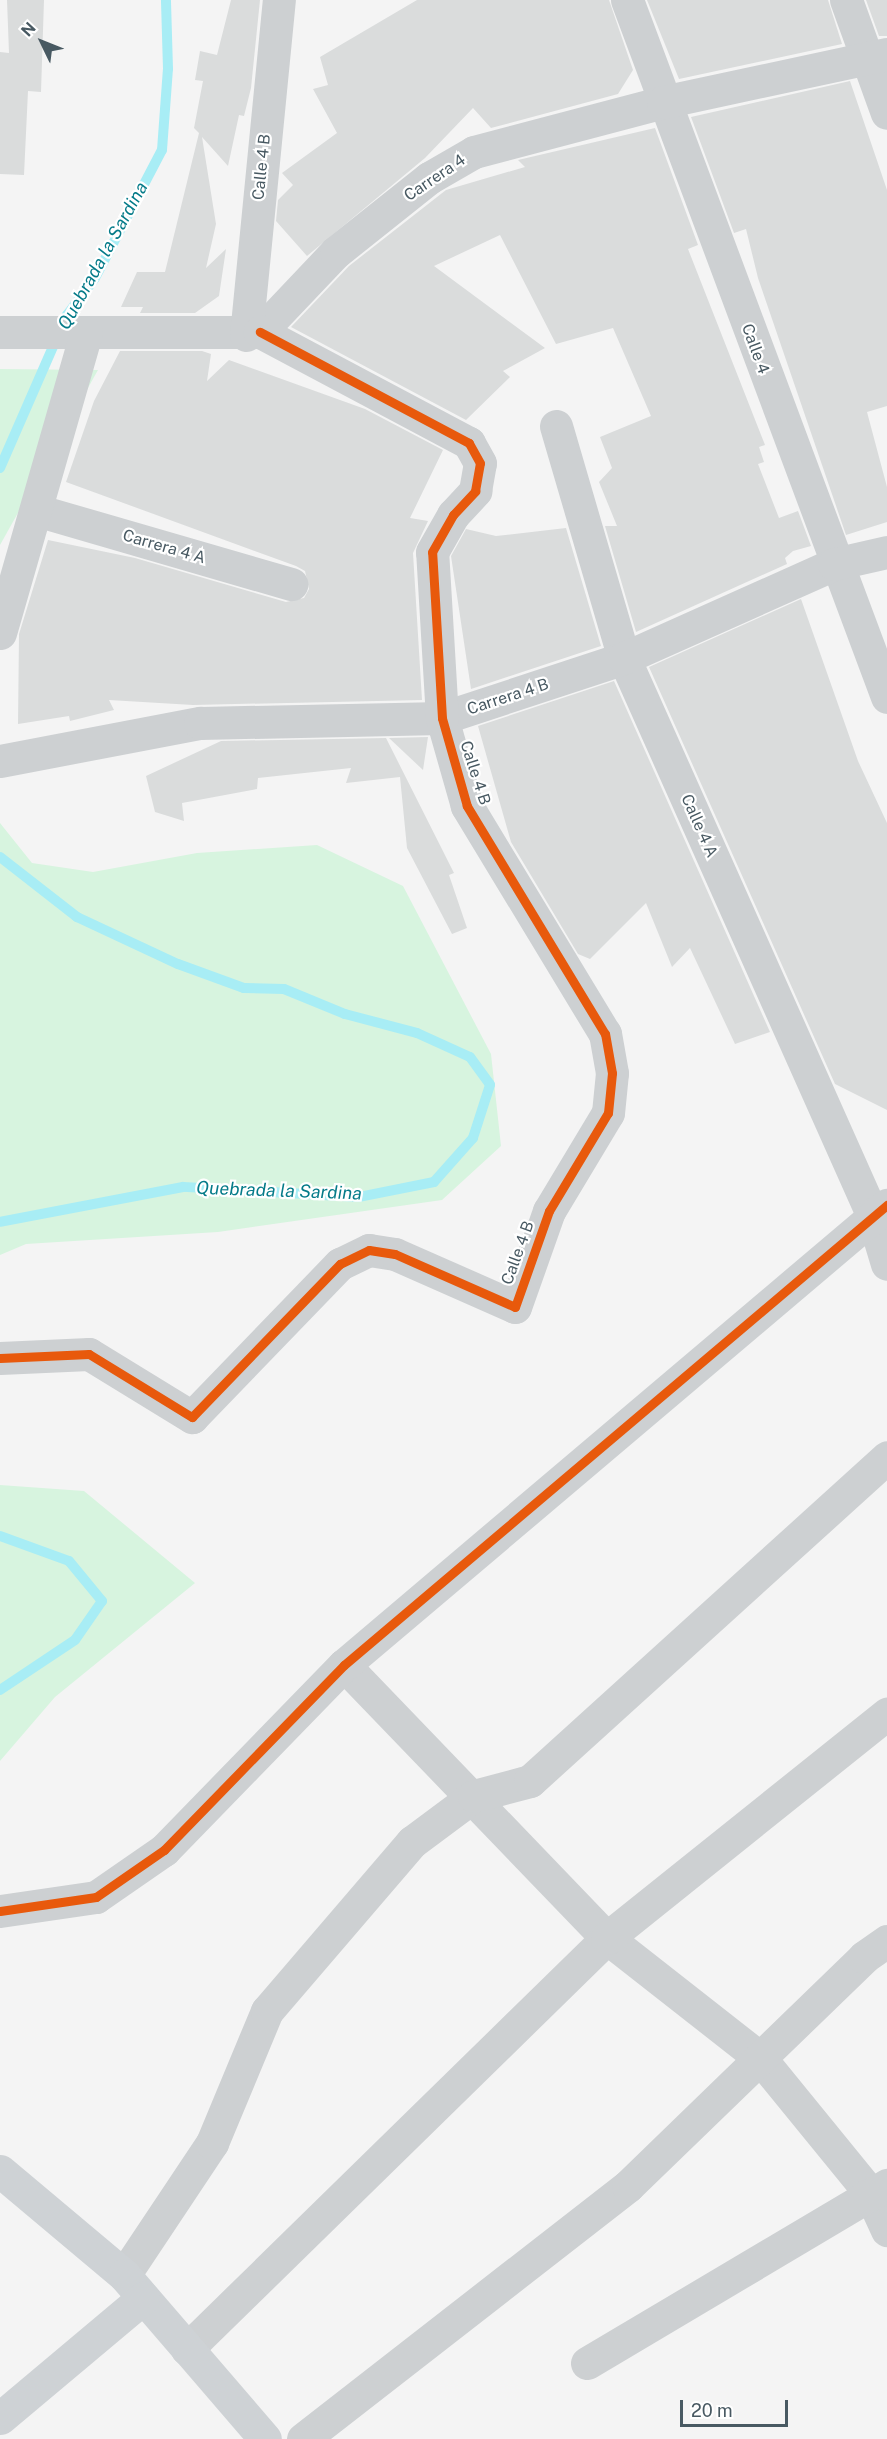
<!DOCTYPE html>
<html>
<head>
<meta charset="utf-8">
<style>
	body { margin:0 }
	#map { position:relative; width:887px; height:2439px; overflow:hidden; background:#f4f4f4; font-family:"Public Sans",sans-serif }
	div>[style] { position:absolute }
	.green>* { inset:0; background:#d7f4df }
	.stream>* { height:10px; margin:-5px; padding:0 5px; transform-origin:5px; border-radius:5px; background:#a8edf5 }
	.building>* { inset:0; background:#dadcdc }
	.street>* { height:33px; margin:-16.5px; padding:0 16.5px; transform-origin:16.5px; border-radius:16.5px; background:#cdd0d2 }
	.secondary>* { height:33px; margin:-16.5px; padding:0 16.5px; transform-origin:16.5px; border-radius:16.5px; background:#ced2d5 }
	.cycleway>* { height:9px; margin:-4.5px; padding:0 4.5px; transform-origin:4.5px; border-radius:4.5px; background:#e8590c }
	span { translate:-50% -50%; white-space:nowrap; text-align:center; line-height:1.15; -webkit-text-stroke:4.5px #fff; paint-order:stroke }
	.street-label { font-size:16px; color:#485962 }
	.water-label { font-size:18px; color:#057b89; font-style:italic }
	.north { position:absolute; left:12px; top:12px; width:60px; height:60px; -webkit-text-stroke:4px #fff; paint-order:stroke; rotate:313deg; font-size:16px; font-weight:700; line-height:24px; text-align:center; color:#485962 }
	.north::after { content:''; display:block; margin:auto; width:21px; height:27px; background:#485962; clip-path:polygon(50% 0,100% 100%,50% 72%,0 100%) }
	.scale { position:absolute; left:680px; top:2400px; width:108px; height:27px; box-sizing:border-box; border:3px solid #485962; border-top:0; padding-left:8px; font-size:18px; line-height:21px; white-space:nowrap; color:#485962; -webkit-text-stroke:4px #fff; paint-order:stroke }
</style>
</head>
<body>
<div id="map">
	<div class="green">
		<i style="clip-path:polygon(0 369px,98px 370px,0 545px)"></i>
		<i style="clip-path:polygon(0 823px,32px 863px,93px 872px,197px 853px,317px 845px,403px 886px,491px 1054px,501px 1146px,442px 1200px,218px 1232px,26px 1244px,0 1255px)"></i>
		<i style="clip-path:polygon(0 1485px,84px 1491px,195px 1583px,55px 1697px,0 1761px)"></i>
	</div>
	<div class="stream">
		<i style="left:0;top:468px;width:167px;rotate:-66.4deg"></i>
		<i style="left:67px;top:315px;width:46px;rotate:-52.9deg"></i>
		<i style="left:95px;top:278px;width:144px;rotate:-62.4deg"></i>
		<i style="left:162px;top:150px;width:81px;rotate:-85.8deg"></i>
		<i style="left:168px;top:69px;width:69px;rotate:-91.7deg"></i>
		<i style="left:0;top:857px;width:98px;rotate:37.9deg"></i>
		<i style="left:77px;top:917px;width:111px;rotate:25deg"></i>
		<i style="left:178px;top:964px;width:70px;rotate:20deg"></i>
		<i style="left:244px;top:988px;width:40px;rotate:1.4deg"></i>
		<i style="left:284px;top:989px;width:66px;rotate:22.3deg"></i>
		<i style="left:345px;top:1014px;width:74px;rotate:14.8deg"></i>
		<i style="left:417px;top:1033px;width:58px;rotate:24.4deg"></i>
		<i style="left:470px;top:1057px;width:34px;rotate:54deg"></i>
		<i style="left:490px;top:1085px;width:56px;rotate:107.8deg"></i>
		<i style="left:473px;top:1138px;width:59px;rotate:131.6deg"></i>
		<i style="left:434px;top:1182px;width:76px;rotate:168.7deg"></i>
		<i style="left:359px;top:1197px;width:176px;rotate:-176.7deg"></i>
		<i style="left:183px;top:1187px;width:186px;rotate:169.2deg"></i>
		<i style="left:0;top:1536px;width:73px;rotate:19.9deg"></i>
		<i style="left:69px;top:1561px;width:52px;rotate:50.5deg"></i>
		<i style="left:102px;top:1601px;width:47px;rotate:124.7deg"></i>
		<i style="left:75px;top:1640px;width:90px;rotate:146.3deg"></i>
	</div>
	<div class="building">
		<i style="clip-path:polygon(7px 0,44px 0,41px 92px,28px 91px,24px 175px,0 174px,0 52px,9px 53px)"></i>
		<i style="clip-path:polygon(231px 0,260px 0,251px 88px,244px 116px,239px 115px,228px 166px,202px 137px,216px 224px,206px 268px,226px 249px,219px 296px,195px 313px,140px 313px,143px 307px,121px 307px,137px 272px,165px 272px,199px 133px,194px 128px,203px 81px,195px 80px,200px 51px,217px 55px)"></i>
		<i style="clip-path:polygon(417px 0,609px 0,633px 70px,618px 94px,491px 128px,473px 108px,425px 158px,307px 256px,276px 221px,278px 200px,293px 185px,282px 173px,337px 133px,313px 89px,328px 85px,320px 57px)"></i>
		<i style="clip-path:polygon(647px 0,828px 0,842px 44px,679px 79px)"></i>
		<i style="clip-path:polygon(866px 0,887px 0,887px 36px,879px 36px)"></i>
		<i style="clip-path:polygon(850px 81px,887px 190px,887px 406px,867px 412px,887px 487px,887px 522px,846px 535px,758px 278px,746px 229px,734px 233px,691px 117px)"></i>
		<i style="clip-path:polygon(655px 128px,698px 245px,688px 249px,765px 445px,759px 447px,764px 462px,758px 464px,779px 518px,798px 511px,811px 546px,793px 551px,785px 558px,787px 564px,636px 632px,605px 526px,617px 526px,599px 482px,612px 468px,600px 437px,651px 416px,613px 328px,556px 344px,500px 235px,434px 266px,545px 348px,503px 371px,510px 377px,466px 420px,291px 327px,349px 266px,446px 190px,525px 167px,518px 160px)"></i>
		<i style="clip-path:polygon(120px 351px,202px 351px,211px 354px,207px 381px,229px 360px,365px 409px,443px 450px,410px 518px,428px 521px,413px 553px,422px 700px,193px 705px,109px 700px,114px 710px,70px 721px,69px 716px,18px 724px,19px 634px,48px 540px,135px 558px,286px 602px,304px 598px,309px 589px,305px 571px,296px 566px,66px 482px,94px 401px)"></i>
		<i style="clip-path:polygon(566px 528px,601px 646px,471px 689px,451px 556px,466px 529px,496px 536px)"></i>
		<i style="clip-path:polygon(801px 599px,858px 761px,887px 823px,887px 1110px,835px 1084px,649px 667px)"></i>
		<i style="clip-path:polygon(614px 681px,770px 1032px,735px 1044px,690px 948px,672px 967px,646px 903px,590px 959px,578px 954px,511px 842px,478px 726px)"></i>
		<i style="clip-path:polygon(428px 737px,423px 770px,389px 738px)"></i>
		<i style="clip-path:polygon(386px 738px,454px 873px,449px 875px,467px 928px,452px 934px,407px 848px,400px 777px,346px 783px,351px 768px,258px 778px,257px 789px,182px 803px,184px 821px,155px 812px,146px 776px,221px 741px)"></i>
	</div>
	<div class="street">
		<i style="left:627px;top:0;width:744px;rotate:69.54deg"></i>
		<i style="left:846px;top:0;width:120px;rotate:70.1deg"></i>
		<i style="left:0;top:332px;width:260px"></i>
		<i style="left:260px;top:332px;width:110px;rotate:-46.5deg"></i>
		<i style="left:336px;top:252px;width:119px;rotate:-38.5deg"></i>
		<i style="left:429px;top:178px;width:52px;rotate:-30deg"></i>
		<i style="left:474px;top:152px;width:196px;rotate:-14.8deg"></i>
		<i style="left:663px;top:102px;width:229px;rotate:-12.1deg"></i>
		<i style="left:246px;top:335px;width:337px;rotate:-84.4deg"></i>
		<i style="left:556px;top:426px;width:242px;rotate:73.7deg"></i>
		<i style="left:624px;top:658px;width:609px;rotate:65.96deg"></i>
		<i style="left:872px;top:1214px;width:52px;rotate:73.3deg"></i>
		<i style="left:36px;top:510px;width:266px;rotate:16.2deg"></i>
		<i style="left:0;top:633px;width:312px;rotate:-74deg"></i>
		<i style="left:0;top:761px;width:204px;rotate:-10.8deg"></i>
		<i style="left:200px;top:723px;width:242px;rotate:-1.2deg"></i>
		<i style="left:442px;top:718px;width:192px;rotate:-18.2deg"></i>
		<i style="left:624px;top:658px;width:230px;rotate:-24.1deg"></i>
		<i style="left:834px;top:564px;width:54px;rotate:-12.8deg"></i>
		<i style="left:0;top:1358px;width:89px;rotate:-2.6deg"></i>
		<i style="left:89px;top:1354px;width:121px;rotate:31.5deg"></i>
		<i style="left:192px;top:1417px;width:213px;rotate:-46deg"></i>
		<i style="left:340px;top:1264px;width:32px;rotate:-26deg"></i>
		<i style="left:369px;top:1250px;width:26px;rotate:9deg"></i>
		<i style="left:395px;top:1254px;width:131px;rotate:23.8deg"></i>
		<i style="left:515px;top:1307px;width:102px;rotate:-70.5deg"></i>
		<i style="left:549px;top:1211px;width:114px;rotate:-59deg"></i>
		<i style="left:608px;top:1113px;width:40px;rotate:-84.3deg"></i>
		<i style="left:612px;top:1073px;width:40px;rotate:-100deg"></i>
		<i style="left:605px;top:1034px;width:267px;rotate:-121.2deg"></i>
		<i style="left:467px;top:806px;width:91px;rotate:-105.9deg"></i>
		<i style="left:442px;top:718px;width:166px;rotate:-93.4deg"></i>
		<i style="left:432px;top:552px;width:43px;rotate:-60.4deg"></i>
		<i style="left:453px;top:515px;width:33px;rotate:-47deg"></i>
		<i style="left:475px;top:491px;width:28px;rotate:-80deg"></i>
		<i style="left:480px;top:463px;width:23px;rotate:-119deg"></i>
		<i style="left:469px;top:443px;width:237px;rotate:-152deg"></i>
		<i style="left:344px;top:1665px;width:379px;rotate:46.1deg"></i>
		<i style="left:607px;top:1938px;width:194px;rotate:38.1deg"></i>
		<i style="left:760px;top:2058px;width:174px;rotate:50.8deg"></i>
		<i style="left:870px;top:2193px;width:41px;rotate:65.3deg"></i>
		<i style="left:0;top:1911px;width:97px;rotate:-8.3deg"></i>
		<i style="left:96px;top:1897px;width:83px;rotate:-34.7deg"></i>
		<i style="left:164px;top:1850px;width:258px;rotate:-45.8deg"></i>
		<i style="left:344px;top:1665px;width:712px;rotate:-40.27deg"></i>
		<i style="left:124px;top:2275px;width:159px;rotate:-56.3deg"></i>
		<i style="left:212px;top:2143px;width:143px;rotate:-67.4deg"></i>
		<i style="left:267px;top:2011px;width:223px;rotate:-49.4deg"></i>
		<i style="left:412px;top:1842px;width:77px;rotate:-36.6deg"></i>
		<i style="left:474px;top:1796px;width:58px;rotate:-15deg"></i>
		<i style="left:530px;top:1781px;width:482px;rotate:-42.2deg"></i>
		<i style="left:187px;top:2349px;width:588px;rotate:-44.38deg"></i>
		<i style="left:607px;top:1938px;width:359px;rotate:-38.7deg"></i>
		<i style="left:587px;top:2363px;width:349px;rotate:-30.7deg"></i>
		<i style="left:303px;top:2439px;width:412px;rotate:-37.9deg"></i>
		<i style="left:628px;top:2186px;width:329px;rotate:-44.1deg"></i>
		<i style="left:864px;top:1957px;width:28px;rotate:-35deg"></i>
	</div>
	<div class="secondary">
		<i style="left:0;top:2171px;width:162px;rotate:40deg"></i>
		<i style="left:124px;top:2275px;width:216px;rotate:49.3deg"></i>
		<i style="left:0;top:2418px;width:187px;rotate:-40deg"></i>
	</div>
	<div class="cycleway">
		<i style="left:0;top:1358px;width:89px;rotate:-2.6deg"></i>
		<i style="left:89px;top:1354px;width:121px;rotate:31.5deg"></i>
		<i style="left:192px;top:1417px;width:213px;rotate:-46deg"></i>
		<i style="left:340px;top:1264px;width:32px;rotate:-26deg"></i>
		<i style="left:369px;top:1250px;width:26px;rotate:9deg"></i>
		<i style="left:395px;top:1254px;width:131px;rotate:23.8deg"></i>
		<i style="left:515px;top:1307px;width:102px;rotate:-70.5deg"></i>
		<i style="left:549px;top:1211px;width:114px;rotate:-59deg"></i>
		<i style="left:608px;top:1113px;width:40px;rotate:-84.3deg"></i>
		<i style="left:612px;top:1073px;width:40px;rotate:-100deg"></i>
		<i style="left:605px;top:1034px;width:267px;rotate:-121.2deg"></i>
		<i style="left:467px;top:806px;width:91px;rotate:-105.9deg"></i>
		<i style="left:442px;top:718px;width:166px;rotate:-93.4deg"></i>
		<i style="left:432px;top:552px;width:43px;rotate:-60.4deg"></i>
		<i style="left:453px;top:515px;width:33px;rotate:-47deg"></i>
		<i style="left:475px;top:491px;width:28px;rotate:-80deg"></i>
		<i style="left:480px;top:463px;width:23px;rotate:-119deg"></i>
		<i style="left:469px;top:443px;width:237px;rotate:-152deg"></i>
		<i style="left:0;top:1911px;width:97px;rotate:-8.3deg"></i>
		<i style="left:96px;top:1897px;width:83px;rotate:-34.7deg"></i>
		<i style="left:164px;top:1850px;width:258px;rotate:-45.8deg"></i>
		<i style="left:344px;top:1665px;width:712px;rotate:-40.27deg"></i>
	</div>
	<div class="street-label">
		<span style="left:262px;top:167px;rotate:-84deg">Calle 4 B</span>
		<span style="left:435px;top:178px;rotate:-34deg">Carrera 4</span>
		<span style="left:755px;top:349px;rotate:70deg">Calle 4</span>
		<span style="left:164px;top:547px;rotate:16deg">Carrera 4 A</span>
		<span style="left:508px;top:697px;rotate:-18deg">Carrera 4 B</span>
		<span style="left:475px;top:773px;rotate:72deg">Calle 4 B</span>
		<span style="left:699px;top:826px;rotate:66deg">Calle 4 A</span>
		<span style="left:518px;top:1253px;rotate:-70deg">Calle 4 B</span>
	</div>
	<div class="water-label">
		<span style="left:103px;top:256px;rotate:-61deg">Quebrada la Sardina</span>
		<span style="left:279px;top:1191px;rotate:2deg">Quebrada la Sardina</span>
	</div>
	<div class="north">N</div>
	<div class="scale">20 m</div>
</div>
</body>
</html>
